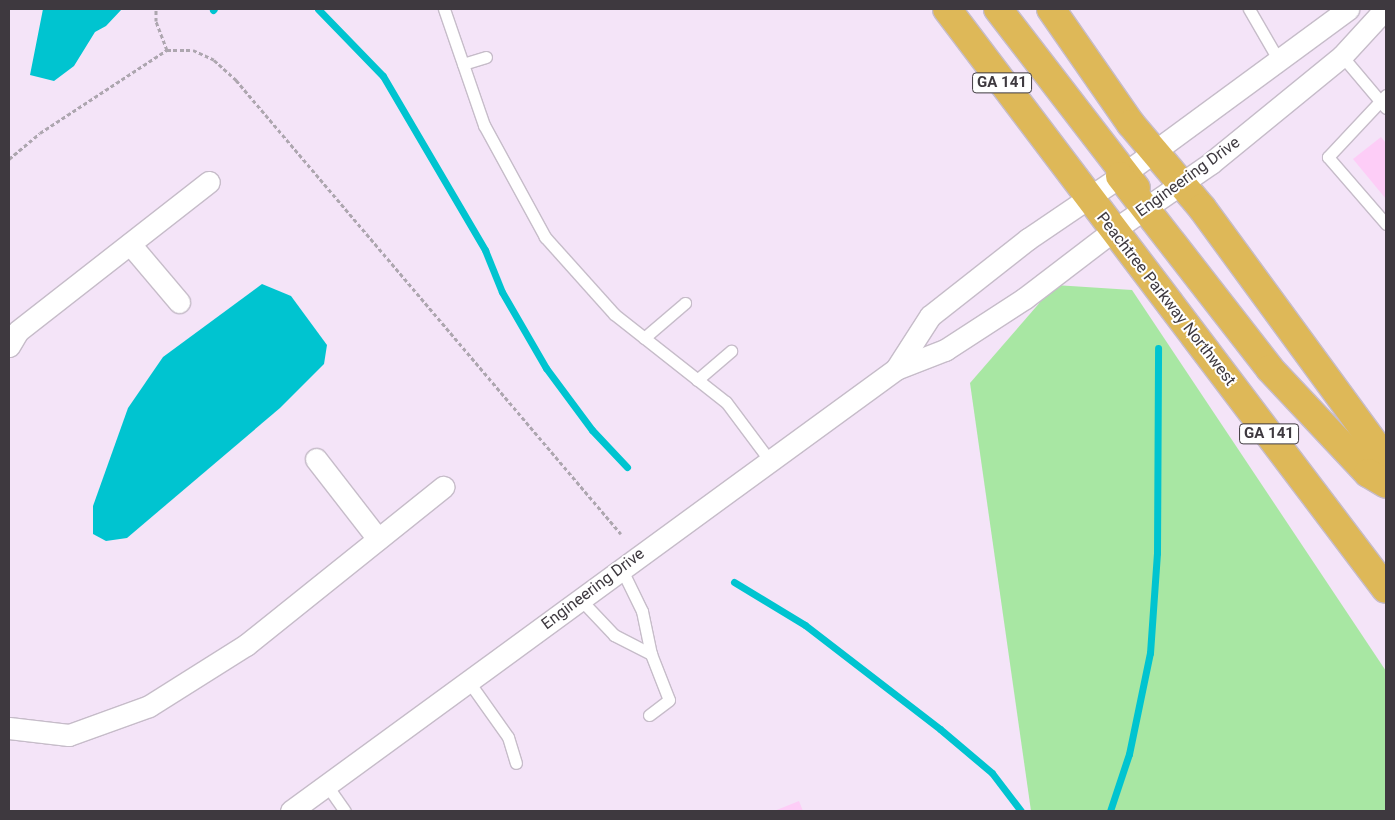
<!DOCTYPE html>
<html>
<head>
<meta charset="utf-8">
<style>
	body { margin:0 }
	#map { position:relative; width:1395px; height:820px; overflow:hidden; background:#fcf3fe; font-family:Roboto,sans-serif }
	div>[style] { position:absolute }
	.built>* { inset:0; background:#f4e4f8 }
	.green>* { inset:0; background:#a8e7a3 }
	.water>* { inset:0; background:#00c4d0 }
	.stream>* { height:7px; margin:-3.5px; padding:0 3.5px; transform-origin:3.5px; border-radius:3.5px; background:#00c4d0 }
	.building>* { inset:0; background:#fdcdf7 }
	.path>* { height:3px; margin-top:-1.5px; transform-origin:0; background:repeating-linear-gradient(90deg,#ada6af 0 4px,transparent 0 6.5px) }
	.roads { filter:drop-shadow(1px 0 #c6bcc9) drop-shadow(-1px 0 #c6bcc9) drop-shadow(0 1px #c6bcc9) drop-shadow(0 -1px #c6bcc9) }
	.service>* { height:11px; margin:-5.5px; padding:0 5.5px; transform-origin:5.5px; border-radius:5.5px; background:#fff }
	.minor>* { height:21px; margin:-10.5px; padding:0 10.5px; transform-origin:10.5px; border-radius:10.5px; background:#fff }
	.trunk>* { height:28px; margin:-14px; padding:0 14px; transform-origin:14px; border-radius:14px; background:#deb858 }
	span { translate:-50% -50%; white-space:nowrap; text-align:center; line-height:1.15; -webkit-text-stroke:4px #fff; paint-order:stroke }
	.shield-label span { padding:1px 4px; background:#fff; border:1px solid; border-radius:4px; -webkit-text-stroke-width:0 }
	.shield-label { font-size:15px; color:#3e393f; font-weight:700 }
	.street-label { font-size:16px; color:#3e393f }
	.frame { position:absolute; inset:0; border:10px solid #3e393f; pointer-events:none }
</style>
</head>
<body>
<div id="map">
	<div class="built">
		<i style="clip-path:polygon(9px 9px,1386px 9px,1386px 811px,9px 811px)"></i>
	</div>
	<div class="green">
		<i style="clip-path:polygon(1055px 285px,1132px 290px,1386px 671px,1386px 811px,1031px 811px,970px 383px)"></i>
	</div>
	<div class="water">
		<i style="clip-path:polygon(43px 9px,122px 9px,106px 26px,95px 32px,74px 66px,54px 81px,30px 75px)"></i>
		<i style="clip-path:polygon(262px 284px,291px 296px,327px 345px,324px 364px,280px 408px,127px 538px,106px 541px,93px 534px,93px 506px,128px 408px,163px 357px)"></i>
	</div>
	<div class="stream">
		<i style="left:318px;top:9px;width:93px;rotate:45.9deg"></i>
		<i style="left:383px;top:76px;width:202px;rotate:59.6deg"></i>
		<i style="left:485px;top:250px;width:45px;rotate:68deg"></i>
		<i style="left:502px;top:292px;width:88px;rotate:59.9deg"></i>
		<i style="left:546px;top:368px;width:77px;rotate:53.4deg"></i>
		<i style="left:592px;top:430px;width:51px;rotate:46.6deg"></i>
		<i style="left:213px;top:10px;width:1px;rotate:-45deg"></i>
		<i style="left:734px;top:582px;width:83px;rotate:31.2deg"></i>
		<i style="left:805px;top:625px;width:170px;rotate:37.6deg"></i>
		<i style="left:940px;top:729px;width:68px;rotate:40.2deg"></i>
		<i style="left:992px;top:773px;width:48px;rotate:52.7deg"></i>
		<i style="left:1110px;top:811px;width:60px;rotate:-71.6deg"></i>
		<i style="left:1129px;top:754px;width:103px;rotate:-78.3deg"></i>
		<i style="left:1150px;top:653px;width:100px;rotate:-86deg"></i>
		<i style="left:1157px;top:553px;width:205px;rotate:-89.7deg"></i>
	</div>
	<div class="building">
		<i style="clip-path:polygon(1381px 137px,1386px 143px,1386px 199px,1353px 159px)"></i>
		<i style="clip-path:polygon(799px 801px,803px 811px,774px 811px)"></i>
	</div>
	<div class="path">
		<i style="left:167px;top:50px;width:26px"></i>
		<i style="left:193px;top:50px;width:23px;rotate:25deg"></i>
		<i style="left:214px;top:60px;width:30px;rotate:42deg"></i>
		<i style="left:236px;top:80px;width:595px;rotate:49.7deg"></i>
		<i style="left:9px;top:159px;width:40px;rotate:-40deg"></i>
		<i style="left:40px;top:133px;width:152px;rotate:-33.2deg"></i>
		<i style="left:167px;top:50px;width:31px;rotate:-111deg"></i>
		<i style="left:156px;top:21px;width:12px;rotate:-90deg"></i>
	</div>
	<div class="roads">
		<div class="service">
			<i style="left:444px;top:9px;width:123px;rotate:71deg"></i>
			<i style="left:484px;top:125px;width:128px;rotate:61.4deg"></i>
			<i style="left:545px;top:237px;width:103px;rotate:48.1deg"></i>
			<i style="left:614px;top:314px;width:142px;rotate:38.2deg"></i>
			<i style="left:726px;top:402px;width:74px;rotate:53.3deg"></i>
			<i style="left:1249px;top:9px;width:58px;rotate:59.9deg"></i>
			<i style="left:1342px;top:56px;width:68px;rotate:49.8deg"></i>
			<i style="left:463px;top:64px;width:24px;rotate:-17deg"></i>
			<i style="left:1386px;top:95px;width:85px;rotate:133.1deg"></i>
			<i style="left:1328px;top:157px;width:89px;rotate:49.1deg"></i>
			<i style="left:644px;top:338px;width:54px;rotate:-40.5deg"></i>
			<i style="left:697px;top:380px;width:45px;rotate:-40.5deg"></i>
			<i style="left:621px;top:568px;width:48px;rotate:64deg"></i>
			<i style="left:642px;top:611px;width:44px;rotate:78.2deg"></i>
			<i style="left:651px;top:654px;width:49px;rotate:68.6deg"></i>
			<i style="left:669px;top:700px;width:25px;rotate:143deg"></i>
			<i style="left:580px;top:599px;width:50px;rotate:46.6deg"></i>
			<i style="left:614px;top:635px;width:42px;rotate:27.2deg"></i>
			<i style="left:469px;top:682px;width:67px;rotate:54.7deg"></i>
			<i style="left:508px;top:737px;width:27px;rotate:73deg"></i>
			<i style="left:328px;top:787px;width:29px;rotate:55deg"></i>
		</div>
		<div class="minor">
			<i style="left:130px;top:244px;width:76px;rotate:49.8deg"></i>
			<i style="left:9px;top:346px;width:17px;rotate:-59deg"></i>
			<i style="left:18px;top:331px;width:242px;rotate:-38deg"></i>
			<i style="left:896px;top:369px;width:63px;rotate:-57.3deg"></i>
			<i style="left:930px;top:316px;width:125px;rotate:-38.2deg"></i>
			<i style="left:1028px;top:239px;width:117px;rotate:-34.2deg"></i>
			<i style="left:1125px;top:173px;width:277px;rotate:-36.3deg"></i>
			<i style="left:316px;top:459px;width:101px;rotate:52.2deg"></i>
			<i style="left:9px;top:728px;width:60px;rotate:6.7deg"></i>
			<i style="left:69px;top:735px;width:85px;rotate:-19.9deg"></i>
			<i style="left:149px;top:706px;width:115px;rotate:-32.2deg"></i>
			<i style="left:246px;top:645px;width:253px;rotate:-38.7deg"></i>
			<i style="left:291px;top:811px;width:749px;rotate:-36.15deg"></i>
			<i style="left:896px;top:369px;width:53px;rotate:-21.2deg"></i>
			<i style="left:945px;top:350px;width:95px;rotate:-33deg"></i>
			<i style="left:1025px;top:298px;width:112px;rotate:-37.4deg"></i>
			<i style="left:1114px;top:230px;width:118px;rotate:-34.6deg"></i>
			<i style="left:1211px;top:163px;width:169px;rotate:-39.2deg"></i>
			<i style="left:1342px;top:56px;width:64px;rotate:-47.5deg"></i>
		</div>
		<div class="trunk">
			<i style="left:947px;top:9px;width:727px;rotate:52.88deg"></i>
			<i style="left:998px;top:9px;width:226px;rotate:52.4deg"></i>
			<i style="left:1051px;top:9px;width:140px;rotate:55.2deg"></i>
			<i style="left:1131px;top:124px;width:110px;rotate:49.8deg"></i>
			<i style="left:1202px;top:208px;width:311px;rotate:53.8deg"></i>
			<i style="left:1120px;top:176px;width:244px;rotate:52.1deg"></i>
			<i style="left:1270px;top:369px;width:143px;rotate:46.7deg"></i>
			<i style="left:1368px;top:473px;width:21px;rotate:31deg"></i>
		</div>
	</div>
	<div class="shield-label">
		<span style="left:1002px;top:83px">GA 141</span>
		<span style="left:1269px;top:434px">GA 141</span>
	</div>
	<div class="street-label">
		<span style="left:1188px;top:177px;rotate:-36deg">Engineering Drive</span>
		<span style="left:1166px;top:299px;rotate:52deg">Peachtree Parkway Northwest</span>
		<span style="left:593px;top:589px;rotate:-37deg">Engineering Drive</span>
	</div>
	<div class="frame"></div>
</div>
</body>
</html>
